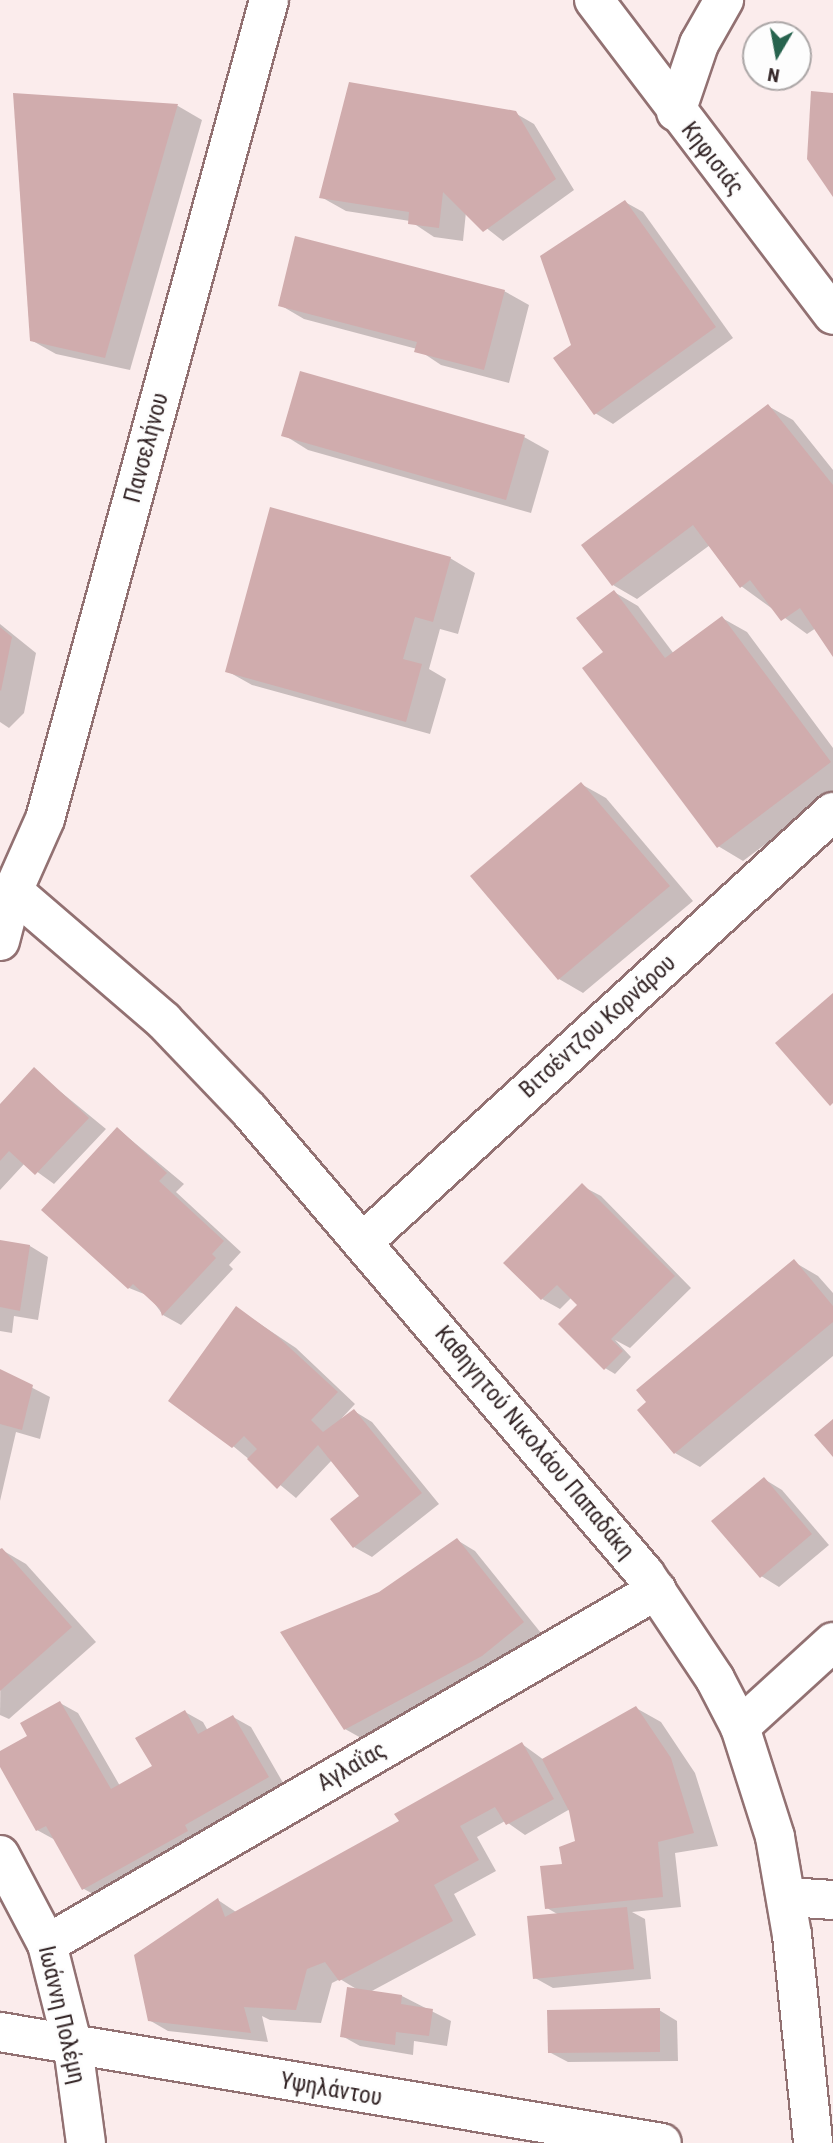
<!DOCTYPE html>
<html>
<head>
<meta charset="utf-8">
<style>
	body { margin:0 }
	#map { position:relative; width:833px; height:2143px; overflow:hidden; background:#fbecec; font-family:"Roboto Condensed",sans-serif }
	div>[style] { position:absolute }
	.shadow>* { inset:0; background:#0003 }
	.building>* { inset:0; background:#d0acad }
	.roads { filter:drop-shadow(2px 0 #927172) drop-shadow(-2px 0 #927172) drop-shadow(0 2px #927172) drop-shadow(0 -2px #927172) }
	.minor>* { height:38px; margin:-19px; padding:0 19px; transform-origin:19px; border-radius:19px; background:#fff }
	.tertiary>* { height:38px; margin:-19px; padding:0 19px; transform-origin:19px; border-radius:19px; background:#fff }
	.secondary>* { height:38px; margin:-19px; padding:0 19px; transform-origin:19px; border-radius:19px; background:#fff }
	span { translate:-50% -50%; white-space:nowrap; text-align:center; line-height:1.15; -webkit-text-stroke:5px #fdfdfd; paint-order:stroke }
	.street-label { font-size:23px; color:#332526 }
	.north { position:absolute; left:742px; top:21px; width:70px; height:70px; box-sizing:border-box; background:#fdfdfd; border:2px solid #aca7a7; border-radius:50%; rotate:190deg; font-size:19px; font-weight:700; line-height:28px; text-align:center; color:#332526 }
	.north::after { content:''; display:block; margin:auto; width:24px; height:32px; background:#27634e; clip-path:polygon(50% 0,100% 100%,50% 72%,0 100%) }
</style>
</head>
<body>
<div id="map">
	<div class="shadow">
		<i style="clip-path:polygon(15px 95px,178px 106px,202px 120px,130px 370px,56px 354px,31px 340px)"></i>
		<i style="clip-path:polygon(515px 113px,534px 124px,574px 190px,503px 241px,466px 212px,463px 241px,434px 237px,410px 221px,346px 211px,321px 197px)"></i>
		<i style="clip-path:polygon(625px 202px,643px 212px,733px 338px,613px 424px,595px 413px,573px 345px)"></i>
		<i style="clip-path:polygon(504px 291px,529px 305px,509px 383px,441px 365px,417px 349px,304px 319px,280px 305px)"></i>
		<i style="clip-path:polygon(768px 406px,793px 420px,833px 470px,833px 654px,816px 628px,807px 634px,741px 586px,710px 545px,637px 599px,613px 585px)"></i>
		<i style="clip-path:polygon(284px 435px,524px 437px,549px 451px,531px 513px,308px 450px)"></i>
		<i style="clip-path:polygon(450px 558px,475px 573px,458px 634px,440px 629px,429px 669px,446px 679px,430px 734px,252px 685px,227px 671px)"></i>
		<i style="clip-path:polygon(614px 592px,638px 606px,674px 654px,722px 618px,747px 632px,833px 748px,833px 793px,743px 861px,718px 846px,605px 653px)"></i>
		<i style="clip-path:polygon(0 624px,36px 653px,24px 713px,9px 728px,0 722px)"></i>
		<i style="clip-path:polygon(581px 784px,606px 798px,693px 901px,583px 993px,559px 979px)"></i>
		<i style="clip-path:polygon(34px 1070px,106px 1129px,54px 1184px,25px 1163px,0 1190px,0 1106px)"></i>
		<i style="clip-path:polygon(118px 1129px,184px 1184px,176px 1192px,241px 1252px,229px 1265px,233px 1269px,181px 1325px,163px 1315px,149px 1296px,129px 1288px)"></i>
		<i style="clip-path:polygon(582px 1186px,601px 1196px,691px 1288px,630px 1348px,615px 1340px,631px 1357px,615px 1374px,605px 1368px,584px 1311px,572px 1297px,560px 1309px,542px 1299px)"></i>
		<i style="clip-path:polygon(0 1242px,30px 1246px,48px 1257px,38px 1320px,14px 1316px,12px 1333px,0 1331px)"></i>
		<i style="clip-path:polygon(794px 1262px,818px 1276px,833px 1293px,833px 1356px,700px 1467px,675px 1453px)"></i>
		<i style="clip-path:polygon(236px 1308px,296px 1348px,355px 1404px,341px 1419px,354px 1411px,372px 1422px,439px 1504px,372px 1557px,354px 1547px,362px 1496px,332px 1460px,296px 1498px,233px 1446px)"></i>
		<i style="clip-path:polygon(0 1371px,50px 1397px,40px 1439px,16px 1432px,0 1501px)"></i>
		<i style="clip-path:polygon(764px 1479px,782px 1490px,829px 1545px,779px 1587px,761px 1576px)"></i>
		<i style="clip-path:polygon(457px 1540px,475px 1551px,541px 1633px,499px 1667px,370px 1743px,345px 1729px,380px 1594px)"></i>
		<i style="clip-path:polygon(2px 1550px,26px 1564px,96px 1642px,9px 1719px,0 1715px)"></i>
		<i style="clip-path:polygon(60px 1703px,78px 1713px,120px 1786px,154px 1767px,185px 1712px,203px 1722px,208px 1731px,233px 1717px,251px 1727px,286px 1788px,102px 1899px,84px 1889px,57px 1841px,37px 1830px,0 1764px,0 1753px,30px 1736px)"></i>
		<i style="clip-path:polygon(636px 1708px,661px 1722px,695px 1773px,718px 1846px,675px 1853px,681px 1907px,632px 1912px,645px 1919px,651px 1979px,553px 1988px,535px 1978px,559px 1915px,547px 1908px,562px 1866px,577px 1842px,570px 1809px,525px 1835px,505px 1821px,477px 1837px,496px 1871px,454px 1894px,476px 1935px,370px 1992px,402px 1996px,451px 2021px,447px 2046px,414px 2041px,413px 2055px,360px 2046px,342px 2036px,358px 1990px,340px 1979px,332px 1983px,321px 2023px,270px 2020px,262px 2016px,268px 2042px,168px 2031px,149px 2020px,218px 1900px,236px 1912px,401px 1822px,522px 1744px,544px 1760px)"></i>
		<i style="clip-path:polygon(659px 2010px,677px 2021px,678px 2061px,568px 2062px,549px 2052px)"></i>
	</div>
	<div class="building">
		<i style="clip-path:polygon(349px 82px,516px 111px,556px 179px,483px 232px,443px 192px,439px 228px,408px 224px,409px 212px,319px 198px)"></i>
		<i style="clip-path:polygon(811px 91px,833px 93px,833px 197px,807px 159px)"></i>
		<i style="clip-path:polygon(13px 93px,178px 104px,105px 358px,30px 341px)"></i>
		<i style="clip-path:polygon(625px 200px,716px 327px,594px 415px,553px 358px,571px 345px,540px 256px)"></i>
		<i style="clip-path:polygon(295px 236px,505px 290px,484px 370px,414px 352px,417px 342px,278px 306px)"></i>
		<i style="clip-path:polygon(300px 371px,525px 435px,506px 500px,281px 436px)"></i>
		<i style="clip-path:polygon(768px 404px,833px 485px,833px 657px,800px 608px,781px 621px,750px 580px,740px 588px,693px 525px,612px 586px,581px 545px)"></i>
		<i style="clip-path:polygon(270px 507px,451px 557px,433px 622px,415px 617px,403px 659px,422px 664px,406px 722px,225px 672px)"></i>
		<i style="clip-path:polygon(614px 590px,665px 658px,722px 616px,831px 762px,717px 848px,582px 668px,603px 652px,576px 618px)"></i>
		<i style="clip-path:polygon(0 627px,12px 637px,1px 691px,0 690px)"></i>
		<i style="clip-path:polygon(581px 782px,670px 886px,558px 980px,470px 876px)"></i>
		<i style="clip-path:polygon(833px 993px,833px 1103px,830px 1106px,775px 1043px)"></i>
		<i style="clip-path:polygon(34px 1067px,89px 1118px,35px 1175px,9px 1151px,0 1161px,0 1104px)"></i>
		<i style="clip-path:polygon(117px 1127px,167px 1173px,159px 1181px,224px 1241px,212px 1254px,216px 1258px,162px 1316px,160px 1309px,133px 1284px,128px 1289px,41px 1210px)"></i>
		<i style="clip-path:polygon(582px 1183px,675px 1276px,611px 1339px,623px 1351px,604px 1370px,558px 1324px,577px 1305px,557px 1285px,541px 1300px,503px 1263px)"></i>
		<i style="clip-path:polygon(0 1240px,30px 1245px,20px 1311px,0 1307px)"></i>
		<i style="clip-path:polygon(794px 1259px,833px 1306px,833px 1322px,674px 1454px,637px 1410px,646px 1402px,636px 1390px)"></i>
		<i style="clip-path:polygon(236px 1306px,277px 1336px,338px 1392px,311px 1420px,323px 1432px,354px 1409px,422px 1493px,353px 1548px,330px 1519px,359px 1496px,318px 1445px,277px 1489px,247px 1459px,257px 1449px,244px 1436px,232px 1448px,168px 1401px)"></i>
		<i style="clip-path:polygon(0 1369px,33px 1385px,22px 1430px,0 1424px)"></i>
		<i style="clip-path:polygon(833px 1419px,833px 1457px,814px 1435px)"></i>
		<i style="clip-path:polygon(764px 1477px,812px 1534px,760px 1578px,711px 1521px)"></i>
		<i style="clip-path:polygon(457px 1538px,524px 1622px,482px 1656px,344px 1730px,280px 1632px,379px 1592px)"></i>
		<i style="clip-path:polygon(2px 1548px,72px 1627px,0 1691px,0 1549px)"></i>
		<i style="clip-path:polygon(60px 1701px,111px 1789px,152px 1766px,135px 1738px,185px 1710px,198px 1734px,233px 1715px,269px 1777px,185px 1825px,188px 1831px,82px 1890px,46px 1826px,36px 1831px,0 1767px,0 1751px,27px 1736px,20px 1723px)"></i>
		<i style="clip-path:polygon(636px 1706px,671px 1758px,694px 1833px,658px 1842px,663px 1897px,545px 1909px,540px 1866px,562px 1864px,559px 1847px,575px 1841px,569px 1811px,542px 1759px)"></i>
		<i style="clip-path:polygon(522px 1742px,554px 1799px,506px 1825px,495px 1807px,460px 1826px,479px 1860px,434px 1885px,453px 1921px,339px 1981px,325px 1962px,307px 1969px,296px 2010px,244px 2007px,251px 2033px,148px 2021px,134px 1955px,218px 1898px,225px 1917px,399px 1821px,394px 1814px)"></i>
		<i style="clip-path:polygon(627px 1907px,634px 1969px,533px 1979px,527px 1916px)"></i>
		<i style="clip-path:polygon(347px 1987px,402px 1995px,401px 2004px,433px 2009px,429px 2036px,396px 2032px,395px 2045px,340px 2037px)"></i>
		<i style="clip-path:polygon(660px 2008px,660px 2052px,548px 2053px,547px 2010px)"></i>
	</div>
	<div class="roads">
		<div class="minor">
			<i style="left:0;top:941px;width:52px;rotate:-75.4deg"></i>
			<i style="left:13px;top:891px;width:79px;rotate:-66deg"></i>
			<i style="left:45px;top:819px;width:849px;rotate:-74.7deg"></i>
			<i style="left:363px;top:1242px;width:637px;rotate:-42.46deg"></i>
			<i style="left:740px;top:1727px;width:126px;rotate:-42.4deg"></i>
			<i style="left:0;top:1855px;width:101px;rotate:62.2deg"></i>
			<i style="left:47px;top:1944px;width:106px;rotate:75.8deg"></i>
			<i style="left:73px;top:2047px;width:97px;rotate:82.3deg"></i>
			<i style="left:787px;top:1897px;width:46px;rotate:3.7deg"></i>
			<i style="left:47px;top:1944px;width:705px;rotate:-30.13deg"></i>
		</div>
		<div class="tertiary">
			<i style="left:13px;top:891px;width:199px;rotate:40.7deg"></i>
			<i style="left:164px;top:1021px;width:123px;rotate:46.3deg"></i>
			<i style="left:249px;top:1110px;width:610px;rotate:49.52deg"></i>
			<i style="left:645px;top:1574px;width:126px;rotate:56.3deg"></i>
			<i style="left:715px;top:1679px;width:54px;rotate:62.5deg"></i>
			<i style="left:740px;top:1727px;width:115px;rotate:72.3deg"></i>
			<i style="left:775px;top:1837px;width:99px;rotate:80.2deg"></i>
			<i style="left:792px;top:1935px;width:209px;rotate:84.2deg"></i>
			<i style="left:0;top:2032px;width:671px;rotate:9.52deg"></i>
		</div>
		<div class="secondary">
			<i style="left:594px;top:0;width:395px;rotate:52.8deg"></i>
			<i style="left:676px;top:112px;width:72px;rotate:-71.3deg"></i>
			<i style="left:699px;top:44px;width:51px;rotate:-60.4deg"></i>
		</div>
	</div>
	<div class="street-label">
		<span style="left:712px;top:159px;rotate:52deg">Κηφισιάς</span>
		<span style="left:147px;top:448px;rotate:-75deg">Πανσελήνου</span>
		<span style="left:598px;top:1027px;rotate:-42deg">Βιτσέντζου Κορνάρου</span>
		<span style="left:534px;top:1443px;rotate:50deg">Καθηγητού Νικολάου Παπαδάκη</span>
		<span style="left:352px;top:1767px;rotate:-30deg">Αγλαΐας</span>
		<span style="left:61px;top:2015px;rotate:77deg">Ιωάννη Πολέμη</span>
		<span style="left:331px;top:2090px;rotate:10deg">Υψηλάντου</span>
	</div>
	<div class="north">N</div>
</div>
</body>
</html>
